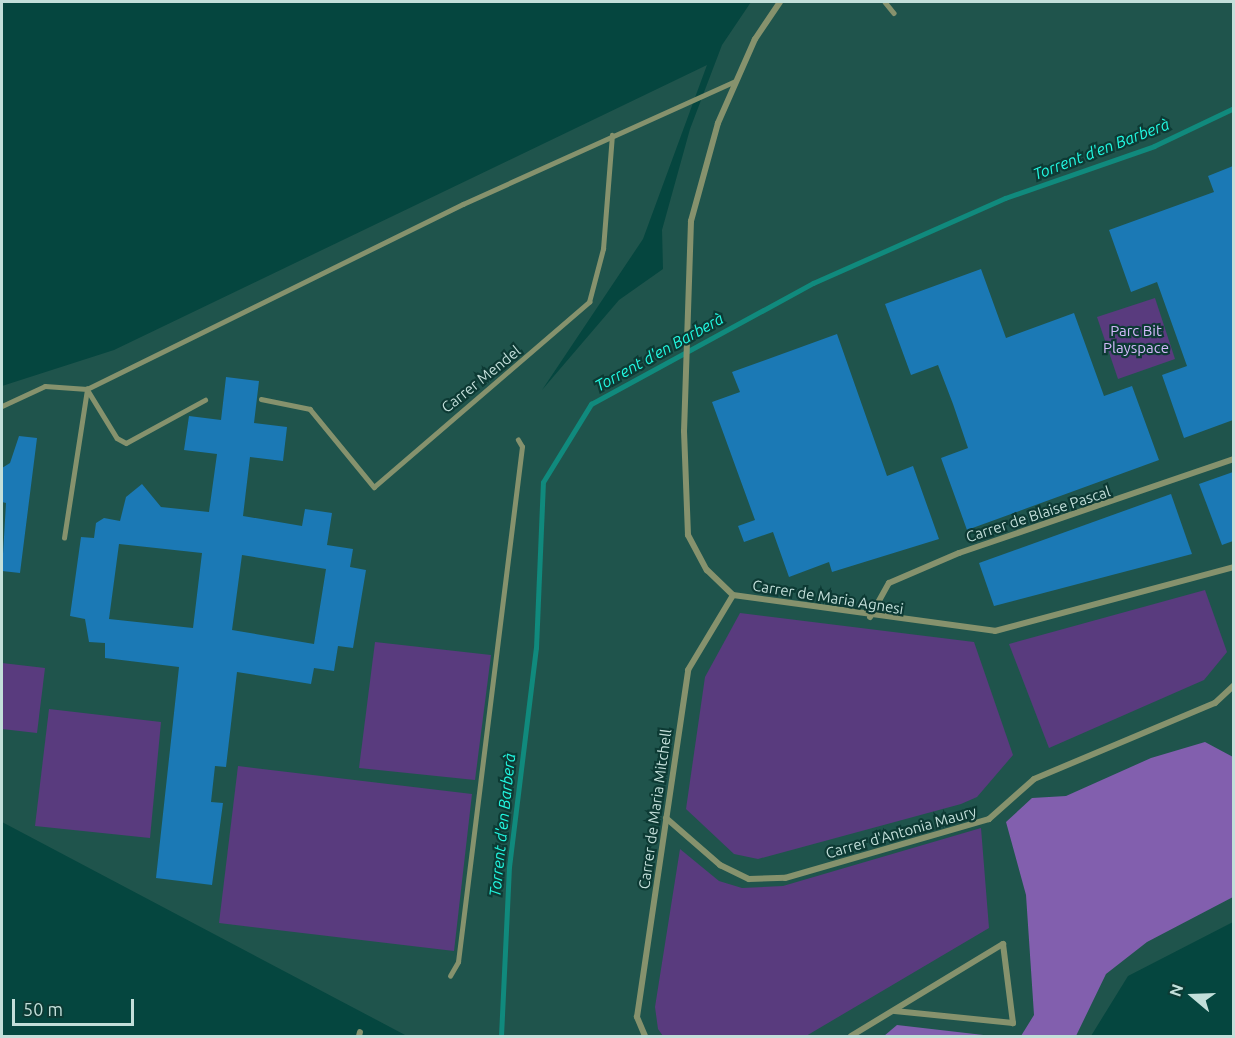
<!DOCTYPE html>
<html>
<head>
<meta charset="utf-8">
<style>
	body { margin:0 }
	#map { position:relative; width:1235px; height:1038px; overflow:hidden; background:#05463f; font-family:Ubuntu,sans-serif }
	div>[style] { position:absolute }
	.built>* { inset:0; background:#1f544c }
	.green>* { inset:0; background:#593b7e }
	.forest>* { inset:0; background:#825fae }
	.stream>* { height:5px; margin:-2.5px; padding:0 2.5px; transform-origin:2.5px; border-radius:2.5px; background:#108a7d }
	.building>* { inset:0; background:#1b79b5 }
	.service>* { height:4.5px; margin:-2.25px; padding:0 2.25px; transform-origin:2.25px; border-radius:2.25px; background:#86926d }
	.minor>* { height:6px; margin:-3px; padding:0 3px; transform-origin:3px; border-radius:3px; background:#86926d }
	span { translate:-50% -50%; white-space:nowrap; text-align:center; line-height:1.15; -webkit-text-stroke:4.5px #0d3a34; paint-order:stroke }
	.park-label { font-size:15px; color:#d4bafb }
	.street-label { font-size:15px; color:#c3dfda }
	.water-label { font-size:16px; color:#22f8e1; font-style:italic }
	.frame { position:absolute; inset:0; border:3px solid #c3dfda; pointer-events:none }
	.north { position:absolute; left:1163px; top:966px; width:60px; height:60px; -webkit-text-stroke:4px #0d3a34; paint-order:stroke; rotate:289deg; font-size:16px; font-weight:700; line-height:24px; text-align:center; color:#c3dfda }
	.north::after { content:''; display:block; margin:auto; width:21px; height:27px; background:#c3dfda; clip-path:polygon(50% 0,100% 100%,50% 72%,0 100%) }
	.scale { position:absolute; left:12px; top:999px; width:122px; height:27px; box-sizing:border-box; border:3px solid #c3dfda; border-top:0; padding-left:8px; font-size:18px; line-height:21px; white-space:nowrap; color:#c3dfda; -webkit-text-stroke:4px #0d3a34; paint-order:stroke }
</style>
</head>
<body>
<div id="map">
	<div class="built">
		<i style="clip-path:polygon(751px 2px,1233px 2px,1233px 922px,1128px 976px,1091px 1036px,407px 1036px,2px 822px,2px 386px,114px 350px,707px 65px,643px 239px,542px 390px,619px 300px,663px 269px,662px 230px,690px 129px,722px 45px)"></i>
	</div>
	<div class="green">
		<i style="clip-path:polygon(1155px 298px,1175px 359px,1118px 379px,1097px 317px)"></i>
		<i style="clip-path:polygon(1205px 590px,1227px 652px,1204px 680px,1049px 748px,1009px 644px)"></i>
		<i style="clip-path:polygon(740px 613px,974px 642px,1013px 755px,977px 797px,961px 804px,758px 859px,734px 854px,686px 809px,705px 677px)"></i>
		<i style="clip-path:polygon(375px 642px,491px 655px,475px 780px,359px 768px)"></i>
		<i style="clip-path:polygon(2px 663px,45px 668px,37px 733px,2px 729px)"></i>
		<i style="clip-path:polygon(49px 709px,161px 722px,150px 838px,35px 826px)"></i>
		<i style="clip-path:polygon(238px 766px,472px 794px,454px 951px,219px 923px)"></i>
		<i style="clip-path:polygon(981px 828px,989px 928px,806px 1036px,663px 1036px,658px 1029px,655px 1007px,680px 849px,719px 881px,742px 888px,783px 886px)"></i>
	</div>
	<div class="forest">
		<i style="clip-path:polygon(1205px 742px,1233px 757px,1233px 897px,1147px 942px,1106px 974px,1076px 1036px,1021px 1036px,1034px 1015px,1026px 895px,1006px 822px,1032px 798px,1066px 796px,1151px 758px)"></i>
		<i style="clip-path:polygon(897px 1025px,992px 1036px,884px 1036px)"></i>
	</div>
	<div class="stream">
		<i style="left:501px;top:1036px;width:169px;rotate:-87.3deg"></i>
		<i style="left:509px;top:867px;width:221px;rotate:-83deg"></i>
		<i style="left:536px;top:648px;width:166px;rotate:-87.6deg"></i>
		<i style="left:543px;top:482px;width:92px;rotate:-58.4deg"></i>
		<i style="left:591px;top:404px;width:253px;rotate:-28.6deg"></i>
		<i style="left:813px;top:283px;width:210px;rotate:-23.9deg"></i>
		<i style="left:1005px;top:198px;width:158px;rotate:-19.2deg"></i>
		<i style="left:1154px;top:146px;width:89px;rotate:-25.4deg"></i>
	</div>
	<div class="building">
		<i style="clip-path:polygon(1233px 166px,1233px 420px,1184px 438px,1162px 375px,1187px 366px,1157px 282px,1131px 292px,1109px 230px,1214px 192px,1208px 176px)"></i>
		<i style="clip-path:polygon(981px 269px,1006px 338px,1074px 313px,1104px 396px,1132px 386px,1159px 460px,967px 530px,941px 458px,968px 448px,953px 404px,938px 365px,911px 375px,885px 304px)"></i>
		<i style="clip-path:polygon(837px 334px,887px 476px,913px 466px,939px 539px,832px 572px,829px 562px,789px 577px,773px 532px,744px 542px,738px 526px,755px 520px,712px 402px,740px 392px,732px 372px)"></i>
		<i style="clip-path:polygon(evenodd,226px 377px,259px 381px,254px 423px,287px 427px,283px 461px,250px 457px,243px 516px,302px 526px,305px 509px,332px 513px,327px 545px,353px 549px,350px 567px,366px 570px,353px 648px,338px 646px,334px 671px,314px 668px,311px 684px,237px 672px,226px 767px,215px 766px,211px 802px,223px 803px,212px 885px,156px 878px,179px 667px,105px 658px,105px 643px,89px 642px,85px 619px,70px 616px,81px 537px,94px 538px,96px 523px,104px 518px,120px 521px,126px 497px,142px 484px,161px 507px,209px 512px,217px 454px,184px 450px,189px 416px,221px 420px,226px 377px,119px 544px,202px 553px,193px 628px,109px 619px,119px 544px,226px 377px,242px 555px,326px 569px,314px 644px,232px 630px,242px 555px)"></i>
		<i style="clip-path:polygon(19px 436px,37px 438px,20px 573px,2px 571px,6px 503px,2px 502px,2px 468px,10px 463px)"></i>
		<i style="clip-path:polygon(1233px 472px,1233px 541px,1222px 545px,1199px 484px)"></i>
		<i style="clip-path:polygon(1171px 494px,1192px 554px,994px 606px,979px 563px)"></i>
	</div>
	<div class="service">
		<i style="left:885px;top:2px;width:14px;rotate:51deg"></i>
		<i style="left:87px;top:389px;width:57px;rotate:58.5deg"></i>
		<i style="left:117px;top:438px;width:10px;rotate:29deg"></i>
		<i style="left:126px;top:443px;width:90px;rotate:-28.6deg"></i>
		<i style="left:261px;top:399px;width:50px;rotate:11.5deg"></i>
		<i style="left:310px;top:409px;width:101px;rotate:50.6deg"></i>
		<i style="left:374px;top:487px;width:284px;rotate:-40.7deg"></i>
		<i style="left:589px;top:302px;width:55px;rotate:-75.2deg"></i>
		<i style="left:603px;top:249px;width:114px;rotate:-85.5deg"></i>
		<i style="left:2px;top:406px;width:47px;rotate:-24.9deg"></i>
		<i style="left:45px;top:386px;width:42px;rotate:4.1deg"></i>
		<i style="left:87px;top:389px;width:419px;rotate:-26.2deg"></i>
		<i style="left:463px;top:204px;width:299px;rotate:-24.3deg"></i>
		<i style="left:64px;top:538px;width:151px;rotate:-81.2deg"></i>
		<i style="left:450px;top:976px;width:16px;rotate:-60deg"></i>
		<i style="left:458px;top:962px;width:519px;rotate:-82.92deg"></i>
		<i style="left:522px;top:447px;width:8px;rotate:-120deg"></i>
	</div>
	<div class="minor">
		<i style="left:780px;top:2px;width:45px;rotate:124deg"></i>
		<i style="left:755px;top:39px;width:92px;rotate:113.8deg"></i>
		<i style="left:718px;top:123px;width:102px;rotate:105.4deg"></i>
		<i style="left:691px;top:221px;width:210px;rotate:91.9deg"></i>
		<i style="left:684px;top:431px;width:104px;rotate:87.8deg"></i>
		<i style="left:688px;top:535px;width:40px;rotate:62deg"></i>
		<i style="left:707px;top:570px;width:36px;rotate:44deg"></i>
		<i style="left:733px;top:595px;width:264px;rotate:7.8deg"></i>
		<i style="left:995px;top:631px;width:247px;rotate:-15deg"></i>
		<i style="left:870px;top:617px;width:39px;rotate:-61deg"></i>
		<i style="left:889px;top:583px;width:76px;rotate:-23.2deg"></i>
		<i style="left:959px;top:553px;width:291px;rotate:-18.9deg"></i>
		<i style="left:666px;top:818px;width:72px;rotate:41deg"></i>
		<i style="left:720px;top:865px;width:32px;rotate:26deg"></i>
		<i style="left:749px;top:879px;width:36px;rotate:-2deg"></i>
		<i style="left:785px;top:878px;width:212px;rotate:-16.1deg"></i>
		<i style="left:989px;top:819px;width:60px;rotate:-41.6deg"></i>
		<i style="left:1034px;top:779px;width:196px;rotate:-22.8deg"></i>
		<i style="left:1215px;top:703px;width:26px;rotate:-43deg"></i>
		<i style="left:359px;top:1036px;width:4px;rotate:-76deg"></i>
		<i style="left:645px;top:1036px;width:21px;rotate:-113deg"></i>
		<i style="left:637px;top:1017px;width:351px;rotate:-81.6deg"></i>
		<i style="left:688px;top:670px;width:87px;rotate:-59deg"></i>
		<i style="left:851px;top:1036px;width:178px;rotate:-31.2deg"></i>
		<i style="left:1003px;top:944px;width:80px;rotate:82.8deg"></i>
		<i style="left:1013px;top:1023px;width:119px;rotate:-174.2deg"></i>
	</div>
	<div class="park-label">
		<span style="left:1136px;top:339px">Parc Bit<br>Playspace</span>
	</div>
	<div class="street-label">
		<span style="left:481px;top:379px;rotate:-39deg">Carrer Mendel</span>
		<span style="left:1038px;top:514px;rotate:-18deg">Carrer de Blaise Pascal</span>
		<span style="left:828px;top:597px;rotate:9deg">Carrer de Maria Agnesi</span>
		<span style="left:655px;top:809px;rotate:-82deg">Carrer de Maria Mitchell</span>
		<span style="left:901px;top:832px;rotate:-16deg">Carrer d'Antonia Maury</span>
	</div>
	<div class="water-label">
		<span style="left:1101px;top:149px;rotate:-21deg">Torrent d'en Barberà</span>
		<span style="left:659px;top:352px;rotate:-29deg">Torrent d'en Barberà</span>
		<span style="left:502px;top:825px;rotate:-84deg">Torrent d'en Barberà</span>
	</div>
	<div class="frame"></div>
	<div class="north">N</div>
	<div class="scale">50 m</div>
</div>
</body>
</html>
